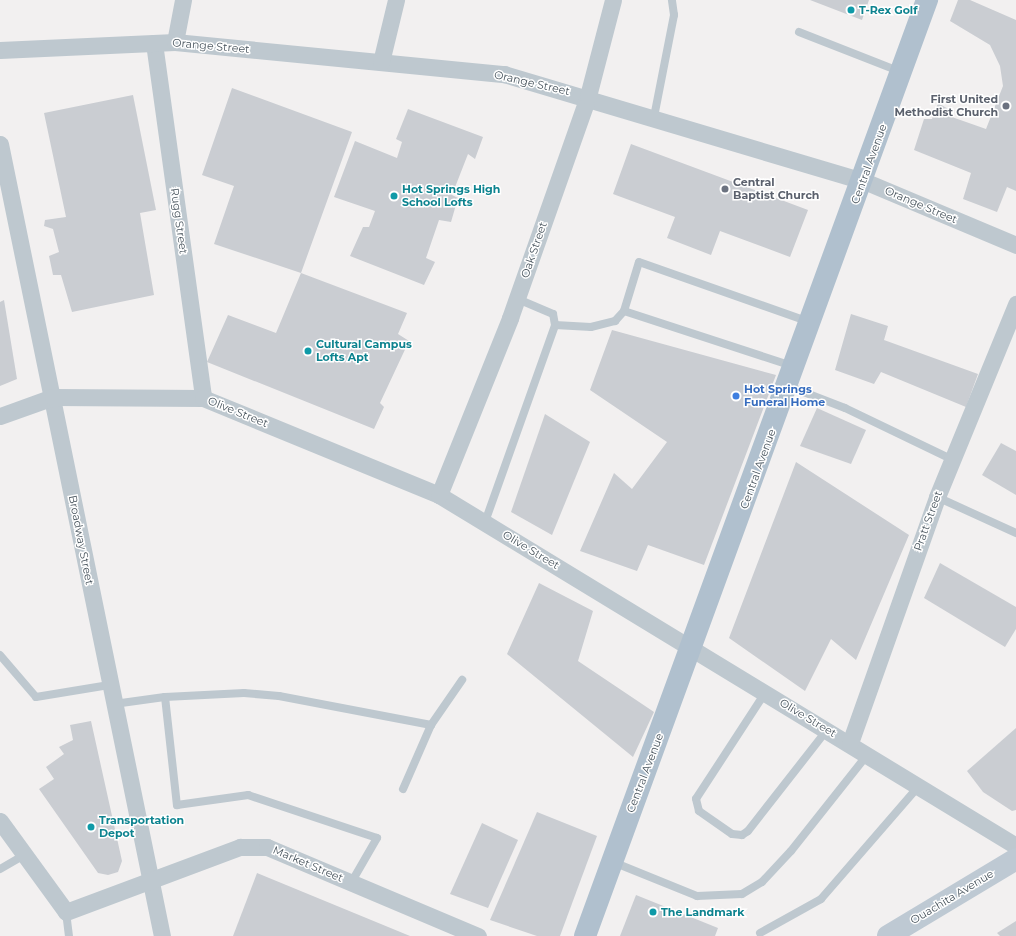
<!DOCTYPE html>
<html>
<head>
<meta charset="utf-8">
<style>
	body { margin:0 }
	#map { position:relative; width:1016px; height:936px; overflow:hidden; background:#f2f0f0; font-family:Montserrat,sans-serif }
	div>[style] { position:absolute }
	.building>* { inset:0; background:#cacdd2 }
	.lane>* { height:8px; margin:-4px; padding:0 4px; transform-origin:4px; border-radius:4px; background:#bec8cf }
	.street>* { height:17px; margin:-8.5px; padding:0 8.5px; transform-origin:8.5px; border-radius:8.5px; background:#bec8cf }
	.secondary>* { height:22px; margin:-11px; padding:0 11px; transform-origin:11px; border-radius:11px; background:#bec9d3 }
	.primary>* { height:22px; margin:-11px; padding:0 11px; transform-origin:11px; border-radius:11px; background:#b0c0ce }
	.dots>* { width:11px; height:11px; translate:-50% -50%; box-sizing:border-box; border:2px solid #fff; border-radius:50% }
	span { translate:-50% -50%; white-space:nowrap; text-align:center; line-height:1.15; -webkit-text-stroke:3px #fff; paint-order:stroke }
	.culture-label { font-size:11px; color:#0d838f; font-weight:700 }
	.left { translate:0 -50%; text-align:left }
	.street-label { font-size:11px; color:#48545d }
	.worship-label { font-size:11px; color:#5b616d; font-weight:700 }
	.right { translate:-100% -50%; text-align:right }
	.shop-label { font-size:11px; color:#366cbe; font-weight:700 }
</style>
</head>
<body>
<div id="map">
	<div class="building">
		<i style="clip-path:polygon(810px 0,869px 0,862px 20px)"></i>
		<i style="clip-path:polygon(958px 0,970px 0,1016px 20px,1016px 191px,1007px 187px,997px 212px,963px 199px,971px 173px,914px 150px,924px 119px,932px 119px,938px 103px,950px 110px,949px 116px,986px 129px,1003px 86px,1000px 66px,990px 45px,950px 21px)"></i>
		<i style="clip-path:polygon(232px 88px,352px 132px,301px 273px,214px 244px,234px 186px,202px 175px)"></i>
		<i style="clip-path:polygon(133px 95px,156px 210px,140px 213px,154px 295px,72px 312px,61px 275px,53px 275px,49px 256px,59px 252px,53px 229px,44px 226px,45px 220px,66px 217px,44px 113px)"></i>
		<i style="clip-path:polygon(408px 109px,483px 137px,475px 159px,468px 154px,452px 195px,458px 198px,451px 222px,439px 220px,426px 258px,435px 262px,424px 285px,350px 256px,363px 227px,369px 227px,375px 211px,334px 197px,355px 141px,397px 158px,402px 142px,396px 139px)"></i>
		<i style="clip-path:polygon(631px 144px,808px 210px,790px 257px,720px 231px,711px 255px,667px 238px,675px 217px,613px 194px)"></i>
		<i style="clip-path:polygon(301px 273px,407px 313px,398px 334px,409px 341px,380px 403px,384px 407px,374px 429px,207px 362px,228px 315px,276px 333px)"></i>
		<i style="clip-path:polygon(4px 300px,17px 379px,0 386px,0 302px)"></i>
		<i style="clip-path:polygon(851px 314px,888px 326px,884px 340px,978px 374px,966px 407px,881px 372px,874px 384px,835px 370px)"></i>
		<i style="clip-path:polygon(612px 330px,776px 375px,704px 565px,648px 545px,637px 571px,580px 551px,614px 473px,632px 489px,667px 442px,590px 390px)"></i>
		<i style="clip-path:polygon(817px 408px,866px 430px,851px 464px,800px 446px)"></i>
		<i style="clip-path:polygon(545px 414px,590px 442px,552px 535px,511px 512px)"></i>
		<i style="clip-path:polygon(1001px 443px,1016px 451px,1016px 495px,982px 475px)"></i>
		<i style="clip-path:polygon(796px 462px,909px 535px,856px 660px,831px 639px,805px 691px,729px 638px)"></i>
		<i style="clip-path:polygon(940px 563px,1016px 607px,1016px 629px,1005px 647px,924px 598px)"></i>
		<i style="clip-path:polygon(539px 583px,593px 611px,578px 661px,654px 712px,633px 757px,507px 654px)"></i>
		<i style="clip-path:polygon(91px 721px,122px 861px,118px 872px,108px 875px,98px 873px,39px 789px,54px 779px,46px 767px,64px 754px,59px 747px,73px 740px,70px 725px)"></i>
		<i style="clip-path:polygon(1016px 728px,1016px 810px,1012px 811px,983px 792px,967px 771px)"></i>
		<i style="clip-path:polygon(537px 812px,597px 836px,560px 936px,537px 936px,490px 920px)"></i>
		<i style="clip-path:polygon(482px 823px,518px 840px,488px 908px,450px 894px)"></i>
		<i style="clip-path:polygon(257px 873px,410px 936px,233px 936px)"></i>
		<i style="clip-path:polygon(636px 895px,718px 928px,715px 936px,620px 936px)"></i>
		<i style="clip-path:polygon(1016px 921px,1016px 936px,1000px 936px,997px 933px)"></i>
	</div>
	<div class="lane">
		<i style="left:799px;top:32px;width:110px;rotate:21.4deg"></i>
		<i style="left:654px;top:117px;width:104px;rotate:-78.9deg"></i>
		<i style="left:674px;top:15px;width:15px;rotate:-98deg"></i>
		<i style="left:624px;top:311px;width:177px;rotate:18.1deg"></i>
		<i style="left:555px;top:325px;width:36px;rotate:3deg"></i>
		<i style="left:591px;top:327px;width:25px;rotate:-14deg"></i>
		<i style="left:615px;top:321px;width:13px;rotate:-48deg"></i>
		<i style="left:624px;top:311px;width:51px;rotate:-73deg"></i>
		<i style="left:639px;top:262px;width:180px;rotate:19.4deg"></i>
		<i style="left:788px;top:386px;width:61px;rotate:21.1deg"></i>
		<i style="left:845px;top:408px;width:118px;rotate:25.7deg"></i>
		<i style="left:937px;top:497px;width:87px;rotate:24.5deg"></i>
		<i style="left:485px;top:522px;width:209px;rotate:-70.4deg"></i>
		<i style="left:555px;top:325px;width:11px;rotate:-100deg"></i>
		<i style="left:553px;top:314px;width:39px;rotate:-157deg"></i>
		<i style="left:0;top:655px;width:55px;rotate:49.4deg"></i>
		<i style="left:36px;top:697px;width:74px;rotate:-9.3deg"></i>
		<i style="left:765px;top:693px;width:126px;rotate:123.1deg"></i>
		<i style="left:696px;top:799px;width:12px;rotate:76deg"></i>
		<i style="left:699px;top:811px;width:40px;rotate:34.9deg"></i>
		<i style="left:732px;top:834px;width:10px;rotate:6deg"></i>
		<i style="left:742px;top:835px;width:7px;rotate:-34deg"></i>
		<i style="left:748px;top:831px;width:128px;rotate:-52deg"></i>
		<i style="left:165px;top:697px;width:79px;rotate:-2.9deg"></i>
		<i style="left:244px;top:693px;width:35px;rotate:5deg"></i>
		<i style="left:279px;top:696px;width:155px;rotate:10.8deg"></i>
		<i style="left:431px;top:725px;width:70px;rotate:113.6deg"></i>
		<i style="left:114px;top:704px;width:51px;rotate:-7.8deg"></i>
		<i style="left:165px;top:697px;width:109px;rotate:83.7deg"></i>
		<i style="left:177px;top:805px;width:72px;rotate:-8deg"></i>
		<i style="left:248px;top:795px;width:136px;rotate:18.4deg"></i>
		<i style="left:377px;top:838px;width:52px;rotate:120deg"></i>
		<i style="left:431px;top:725px;width:55px;rotate:-55.4deg"></i>
		<i style="left:613px;top:862px;width:91px;rotate:22deg"></i>
		<i style="left:697px;top:896px;width:45px;rotate:-2.5deg"></i>
		<i style="left:742px;top:894px;width:23px;rotate:-31deg"></i>
		<i style="left:762px;top:882px;width:42px;rotate:-46.9deg"></i>
		<i style="left:791px;top:851px;width:124px;rotate:-51.6deg"></i>
		<i style="left:0;top:869px;width:28px;rotate:-30deg"></i>
		<i style="left:66px;top:912px;width:24px;rotate:83deg"></i>
		<i style="left:760px;top:933px;width:70px;rotate:-29.1deg"></i>
		<i style="left:821px;top:899px;width:150px;rotate:-49.1deg"></i>
	</div>
	<div class="street">
		<i style="left:175px;top:42px;width:43px;rotate:-79.2deg"></i>
		<i style="left:154px;top:43px;width:358px;rotate:82.1deg"></i>
		<i style="left:0;top:50px;width:175px;rotate:-2.6deg"></i>
		<i style="left:175px;top:42px;width:331px;rotate:5.6deg"></i>
		<i style="left:504px;top:74px;width:376px;rotate:16.6deg"></i>
		<i style="left:864px;top:181px;width:165px;rotate:22.8deg"></i>
		<i style="left:381px;top:62px;width:64px;rotate:-76.4deg"></i>
		<i style="left:0;top:144px;width:808px;rotate:78.44deg"></i>
		<i style="left:0;top:416px;width:56px;rotate:-19.7deg"></i>
		<i style="left:53px;top:397px;width:150px;rotate:0.4deg"></i>
		<i style="left:203px;top:398px;width:255px;rotate:22.3deg"></i>
		<i style="left:439px;top:495px;width:675px;rotate:31.31deg"></i>
		<i style="left:439px;top:495px;width:191px;rotate:-68.1deg"></i>
		<i style="left:510px;top:318px;width:235px;rotate:-70.6deg"></i>
		<i style="left:588px;top:96px;width:99px;rotate:-75.4deg"></i>
		<i style="left:850px;top:743px;width:261px;rotate:-70.5deg"></i>
		<i style="left:937px;top:497px;width:209px;rotate:-67.7deg"></i>
		<i style="left:0;top:821px;width:112px;rotate:54deg"></i>
		<i style="left:66px;top:912px;width:186px;rotate:-20.5deg"></i>
		<i style="left:240px;top:847px;width:27px"></i>
		<i style="left:267px;top:847px;width:229px;rotate:22.9deg"></i>
	</div>
	<div class="secondary">
		<i style="left:888px;top:936px;width:149px;rotate:-31deg"></i>
	</div>
	<div class="primary">
		<i style="left:585px;top:936px;width:997px;rotate:-69.93deg"></i>
	</div>
	<div class="dots">
		<i style="left:851px;top:10px;background:#0f9aa8"></i>
		<i style="left:1006px;top:106px;background:#6b7280"></i>
		<i style="left:725px;top:189px;background:#6b7280"></i>
		<i style="left:394px;top:196px;background:#0f9aa8"></i>
		<i style="left:308px;top:351px;background:#0f9aa8"></i>
		<i style="left:736px;top:396px;background:#3f7fe0"></i>
		<i style="left:91px;top:827px;background:#0f9aa8"></i>
		<i style="left:653px;top:912px;background:#0f9aa8"></i>
	</div>
	<div class="culture-label">
		<span class="left" style="left:859px;top:10px">T-Rex Golf</span>
		<span class="left" style="left:402px;top:196px">Hot Springs High<br>School Lofts</span>
		<span class="left" style="left:316px;top:351px">Cultural Campus<br>Lofts Apt</span>
		<span class="left" style="left:99px;top:827px">Transportation<br>Depot</span>
		<span class="left" style="left:661px;top:912px">The Landmark</span>
	</div>
	<div class="street-label">
		<span style="left:211px;top:46px;rotate:5deg">Orange Street</span>
		<span style="left:532px;top:83px;rotate:13deg">Orange Street</span>
		<span style="left:869px;top:164px;rotate:-70deg">Central Avenue</span>
		<span style="left:921px;top:205px;rotate:23deg">Orange Street</span>
		<span style="left:179px;top:221px;rotate:82deg">Rugg Street</span>
		<span style="left:534px;top:250px;rotate:-71deg">Oak Street</span>
		<span style="left:238px;top:412px;rotate:22deg">Olive Street</span>
		<span style="left:758px;top:469px;rotate:-70deg">Central Avenue</span>
		<span style="left:928px;top:521px;rotate:-70deg">Pratt Street</span>
		<span style="left:81px;top:540px;rotate:79deg">Broadway Street</span>
		<span style="left:531px;top:550px;rotate:31deg">Olive Street</span>
		<span style="left:808px;top:718px;rotate:31deg">Olive Street</span>
		<span style="left:645px;top:773px;rotate:-69deg">Central Avenue</span>
		<span style="left:308px;top:864px;rotate:23deg">Market Street</span>
		<span style="left:952px;top:897px;rotate:-31deg">Ouachita Avenue</span>
	</div>
	<div class="worship-label">
		<span class="right" style="left:998px;top:106px">First United<br>Methodist Church</span>
		<span class="left" style="left:733px;top:189px">Central<br>Baptist Church</span>
	</div>
	<div class="shop-label">
		<span class="left" style="left:744px;top:396px">Hot Springs<br>Funeral Home</span>
	</div>
</div>
</body>
</html>
